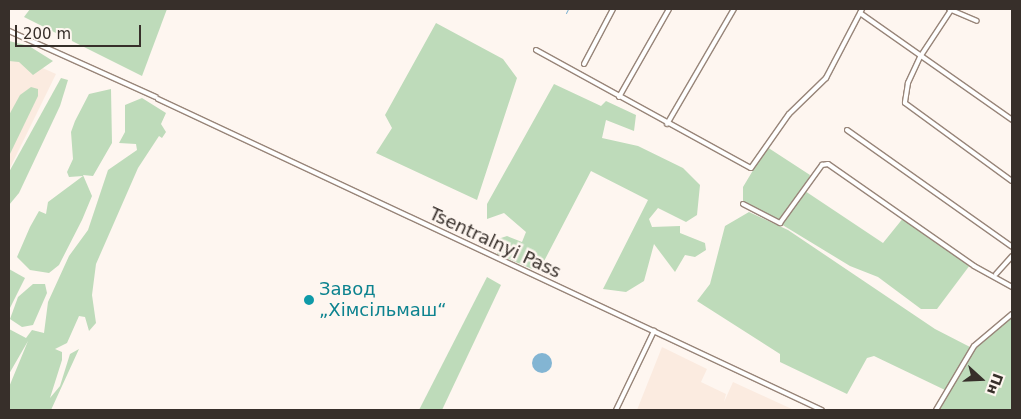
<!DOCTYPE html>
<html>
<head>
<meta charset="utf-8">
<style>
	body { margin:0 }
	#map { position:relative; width:1021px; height:419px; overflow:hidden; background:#fef6f0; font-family:"DejaVu Sans",sans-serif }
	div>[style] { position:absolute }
	.built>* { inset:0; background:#fbebe0 }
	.green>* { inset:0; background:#bedbba }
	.water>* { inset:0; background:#83b5d3 }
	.round { border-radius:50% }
	.stream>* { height:1px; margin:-0.5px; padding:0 0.5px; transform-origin:0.5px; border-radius:0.5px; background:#83b5d3 }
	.roads { filter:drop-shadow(1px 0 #988579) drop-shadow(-1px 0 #988579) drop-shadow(0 1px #988579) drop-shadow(0 -1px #988579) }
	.street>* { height:4px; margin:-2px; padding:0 2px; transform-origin:2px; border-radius:2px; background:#fff }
	.dots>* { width:14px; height:14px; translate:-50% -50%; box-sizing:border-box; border:2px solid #fef6f0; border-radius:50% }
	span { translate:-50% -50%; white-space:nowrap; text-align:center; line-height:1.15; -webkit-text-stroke:5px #fef6f0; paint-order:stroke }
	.street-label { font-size:18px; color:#372f2a }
	.culture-label { font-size:18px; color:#0d838f }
	.left { translate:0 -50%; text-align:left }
	.frame { position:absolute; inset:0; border:10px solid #372f2a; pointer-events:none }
	.north { position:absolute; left:956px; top:354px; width:50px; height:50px; -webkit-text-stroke:4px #fef6f0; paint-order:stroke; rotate:110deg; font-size:14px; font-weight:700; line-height:20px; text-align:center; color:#372f2a }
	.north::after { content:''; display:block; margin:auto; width:18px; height:22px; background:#372f2a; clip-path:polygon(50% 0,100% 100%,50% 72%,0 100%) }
	.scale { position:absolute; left:15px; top:25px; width:126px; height:22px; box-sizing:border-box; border:2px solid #372f2a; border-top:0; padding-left:6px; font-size:15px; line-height:18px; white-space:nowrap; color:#372f2a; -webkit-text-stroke:4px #fef6f0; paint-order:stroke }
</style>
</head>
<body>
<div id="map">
	<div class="built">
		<i style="clip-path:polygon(9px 53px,56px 74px,9px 170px)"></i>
		<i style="clip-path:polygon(662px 347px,707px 369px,701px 382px,726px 394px,724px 402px,733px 382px,794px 410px,637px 410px)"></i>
	</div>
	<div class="green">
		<i style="clip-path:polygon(30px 9px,167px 9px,142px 76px,24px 17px)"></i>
		<i style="clip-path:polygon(436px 23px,503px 59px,517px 78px,477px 200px,376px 153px,392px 128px,385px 115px)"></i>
		<i style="clip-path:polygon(9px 41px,29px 46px,53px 61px,33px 75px,19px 62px,9px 61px)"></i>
		<i style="clip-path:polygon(61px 78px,68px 80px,60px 106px,19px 193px,9px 205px,9px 172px)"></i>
		<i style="clip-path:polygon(554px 84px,601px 106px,606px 101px,636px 115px,634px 131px,606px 120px,602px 138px,638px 146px,683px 168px,700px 185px,697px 215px,686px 222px,658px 208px,649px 219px,652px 227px,680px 226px,680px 233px,705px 243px,706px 250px,695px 257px,685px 255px,675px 272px,654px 244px,644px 281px,626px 292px,603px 289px,648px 200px,591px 171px,541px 267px,532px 269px,497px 254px,495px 240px,507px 236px,522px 242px,526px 232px,504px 213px,487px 219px,487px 204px)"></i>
		<i style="clip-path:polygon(31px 87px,38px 89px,38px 96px,9px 156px,9px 115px,20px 95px)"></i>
		<i style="clip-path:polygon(111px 89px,112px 143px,93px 176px,83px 175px,92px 196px,82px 220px,59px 265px,49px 273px,30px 270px,17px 257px,30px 227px,39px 211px,46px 214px,48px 202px,83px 176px,69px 177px,67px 172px,73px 159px,71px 132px,75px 121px,89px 94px)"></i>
		<i style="clip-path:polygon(142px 98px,166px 113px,161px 124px,166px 132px,162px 138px,159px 136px,138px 168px,96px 264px,92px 295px,96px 323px,89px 331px,85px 317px,79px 316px,67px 343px,55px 349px,62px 352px,62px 360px,50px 398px,60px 386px,70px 354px,79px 349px,51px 410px,9px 410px,9px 387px,28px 341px,9px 374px,9px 329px,26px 338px,32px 330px,44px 333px,48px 302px,69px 256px,88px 230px,108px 170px,137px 150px,136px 144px,119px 143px,125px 132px,125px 105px)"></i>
		<i style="clip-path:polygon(767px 147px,810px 175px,805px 191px,883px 243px,904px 217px,970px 265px,937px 309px,921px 309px,878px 277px,850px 266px,743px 201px,743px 187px)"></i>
		<i style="clip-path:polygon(749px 212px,788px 230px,935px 329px,970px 347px,945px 390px,874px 356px,867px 358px,847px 394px,780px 362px,780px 354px,697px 301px,710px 284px,725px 226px)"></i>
		<i style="clip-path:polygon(9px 269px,25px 278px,9px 310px)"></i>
		<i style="clip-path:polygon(487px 277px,501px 285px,442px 410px,419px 410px)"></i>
		<i style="clip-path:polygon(33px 284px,45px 284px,47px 293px,33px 325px,22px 327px,10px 319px,18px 297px)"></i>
		<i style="clip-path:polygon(1012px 316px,1012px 410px,938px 410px,975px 347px)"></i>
	</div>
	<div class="water">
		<i class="round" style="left:532px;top:353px;width:20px;height:20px"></i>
	</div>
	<div class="stream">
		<i style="left:566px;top:13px;width:4px;rotate:-63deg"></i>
	</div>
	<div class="roads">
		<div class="street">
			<i style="left:949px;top:9px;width:30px;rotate:23deg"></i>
			<i style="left:951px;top:10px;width:56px;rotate:123.4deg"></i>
			<i style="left:920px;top:57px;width:29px;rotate:115deg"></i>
			<i style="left:908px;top:83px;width:20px;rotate:99deg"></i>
			<i style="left:905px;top:103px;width:132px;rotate:36.1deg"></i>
			<i style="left:860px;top:13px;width:186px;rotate:35.1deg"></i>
			<i style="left:9px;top:31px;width:161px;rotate:24.2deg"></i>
			<i style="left:536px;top:50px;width:245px;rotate:28.8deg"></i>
			<i style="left:751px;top:168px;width:66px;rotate:-54.9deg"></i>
			<i style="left:789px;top:114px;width:52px;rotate:-44.2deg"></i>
			<i style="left:826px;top:78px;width:78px;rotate:-62.4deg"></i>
			<i style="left:584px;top:64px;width:62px;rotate:-62.2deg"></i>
			<i style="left:619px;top:97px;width:101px;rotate:-60.4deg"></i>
			<i style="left:158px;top:99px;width:733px;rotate:25.1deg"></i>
			<i style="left:667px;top:124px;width:133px;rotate:-59.8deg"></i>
			<i style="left:847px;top:130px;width:202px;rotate:35.3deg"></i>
			<i style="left:743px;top:204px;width:42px;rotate:27.2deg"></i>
			<i style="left:780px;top:223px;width:72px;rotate:-54.1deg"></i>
			<i style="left:822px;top:165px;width:6px;rotate:-9deg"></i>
			<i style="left:828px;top:164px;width:178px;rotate:34.9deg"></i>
			<i style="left:974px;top:266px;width:43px;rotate:28.9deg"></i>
			<i style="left:996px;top:274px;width:24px;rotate:-48deg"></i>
			<i style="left:616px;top:410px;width:88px;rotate:-64.3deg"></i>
			<i style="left:936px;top:410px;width:74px;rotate:-59.3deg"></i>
			<i style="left:974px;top:346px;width:50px;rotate:-40.1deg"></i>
		</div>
	</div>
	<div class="dots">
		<i style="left:309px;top:300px;background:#0f9aa8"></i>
	</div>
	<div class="street-label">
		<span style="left:495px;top:243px;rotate:25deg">Tsentralnyi Pass</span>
	</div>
	<div class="culture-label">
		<span class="left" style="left:319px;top:300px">Завод<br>„Хімсільмаш“</span>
	</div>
	<div class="frame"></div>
	<div class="north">Пн</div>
	<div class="scale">200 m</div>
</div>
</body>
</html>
